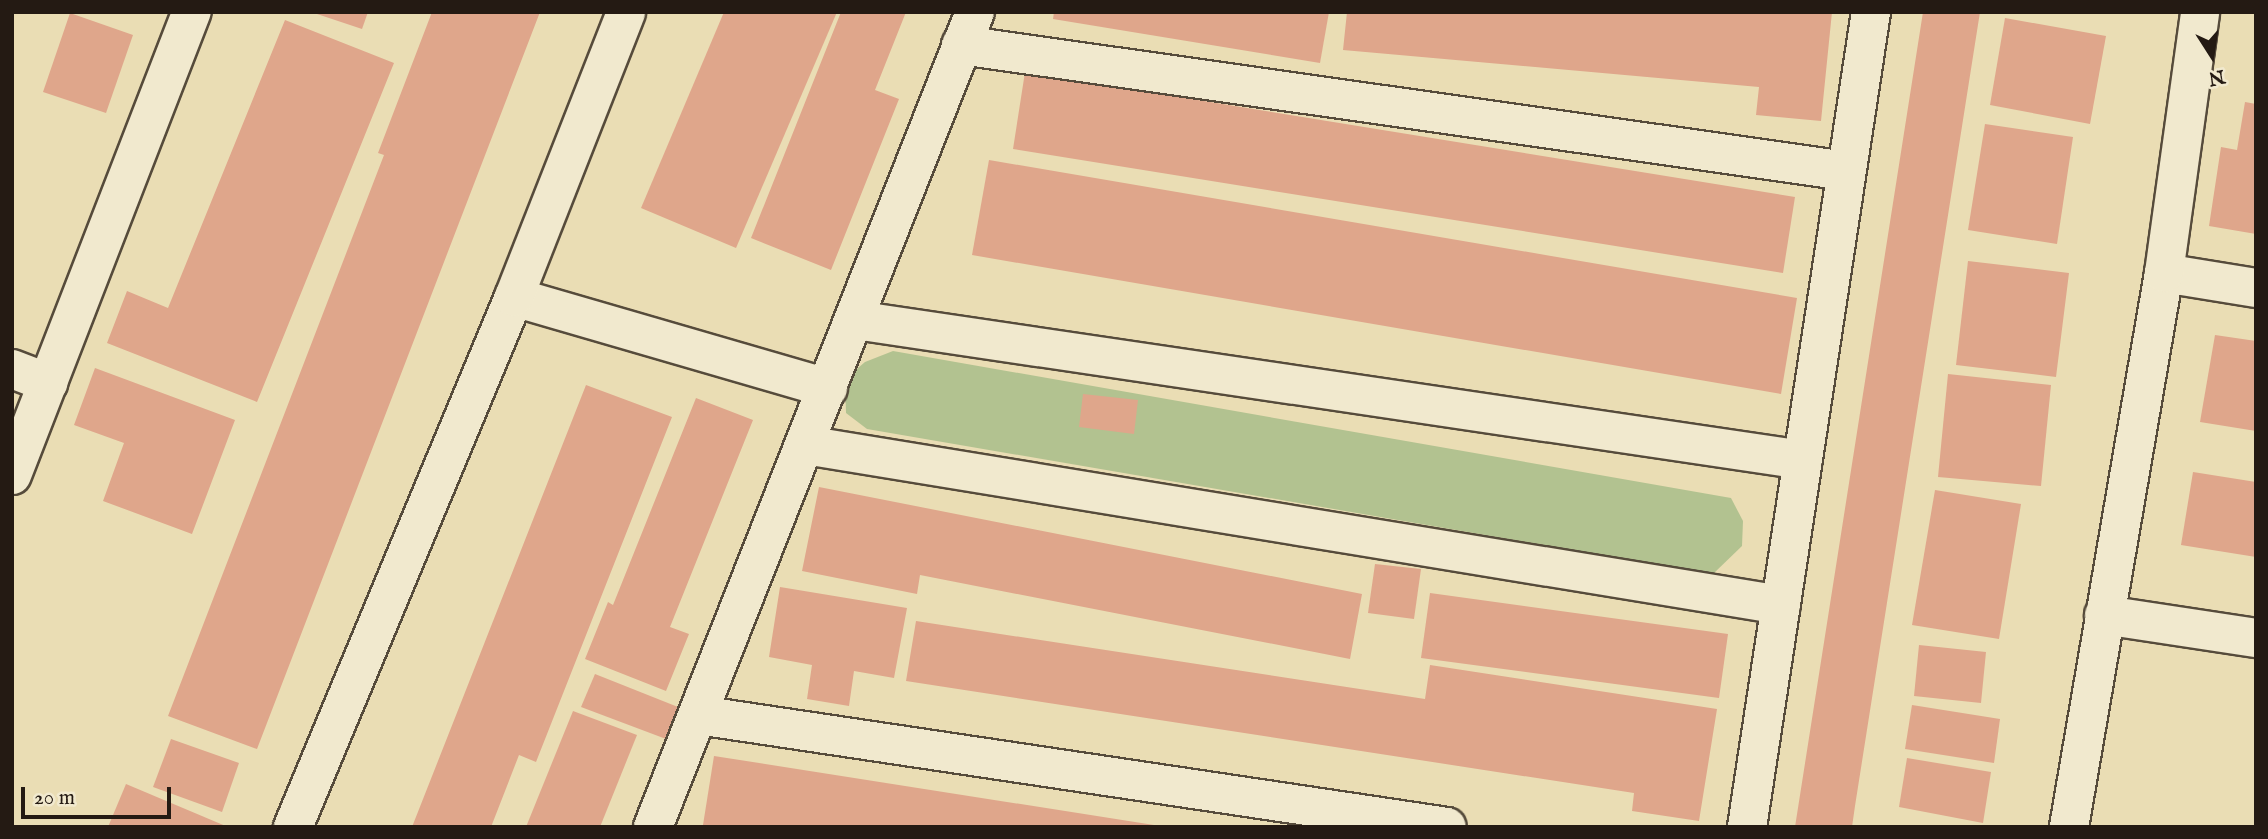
<!DOCTYPE html>
<html>
<head>
<meta charset="utf-8">
<style>
	body { margin:0 }
	#map { position:relative; width:2268px; height:839px; overflow:hidden; background:#eaddb4; font-family:"IM FELL English",serif }
	div>[style] { position:absolute }
	.green>* { inset:0; background:#b2c290 }
	.building>* { inset:0; background:#dfa68b }
	.roads { filter:drop-shadow(2px 0 #564b3b) drop-shadow(-2px 0 #564b3b) drop-shadow(0 2px #564b3b) drop-shadow(0 -2px #564b3b) }
	.street>* { height:38px; margin:-19px; padding:0 19px; transform-origin:19px; border-radius:19px; background:#f1e9ce }
	span { translate:-50% -50%; white-space:nowrap; text-align:center; line-height:1.15; -webkit-text-stroke:7px #f1e9ce; paint-order:stroke }
	.frame { position:absolute; inset:0; border:14px solid #241a13; pointer-events:none }
	.north { position:absolute; left:2177px; top:21px; width:70px; height:70px; -webkit-text-stroke:5px #f1e9ce; paint-order:stroke; rotate:168deg; font-size:19px; font-weight:700; line-height:28px; text-align:center; color:#241a13 }
	.north::after { content:''; display:block; margin:auto; width:24px; height:32px; background:#241a13; clip-path:polygon(50% 0,100% 100%,50% 72%,0 100%) }
	.scale { position:absolute; left:21px; top:787px; width:150px; height:32px; box-sizing:border-box; border:4px solid #241a13; border-top:0; padding-left:9px; font-size:21px; line-height:24px; white-space:nowrap; color:#241a13; -webkit-text-stroke:5px #f1e9ce; paint-order:stroke }
</style>
</head>
<body>
<div id="map">
	<div class="green">
		<i style="clip-path:polygon(893px 351px,1731px 498px,1743px 521px,1742px 546px,1713px 574px,867px 429px,846px 413px,845px 379px,865px 362px)"></i>
	</div>
	<div class="building">
		<i style="clip-path:polygon(311px 12px,368px 12px,362px 29px)"></i>
		<i style="clip-path:polygon(432px 12px,540px 12px,257px 749px,168px 716px,384px 155px,378px 153px)"></i>
		<i style="clip-path:polygon(724px 12px,837px 12px,736px 248px,641px 208px)"></i>
		<i style="clip-path:polygon(841px 12px,906px 12px,875px 90px,899px 99px,831px 270px,751px 238px)"></i>
		<i style="clip-path:polygon(1054px 12px,1329px 12px,1320px 63px,1053px 19px)"></i>
		<i style="clip-path:polygon(1347px 12px,1832px 12px,1821px 121px,1756px 115px,1759px 87px,1343px 50px)"></i>
		<i style="clip-path:polygon(1923px 12px,1980px 12px,1855px 806px,1852px 827px,1795px 827px)"></i>
		<i style="clip-path:polygon(70px 13px,133px 35px,106px 113px,43px 92px)"></i>
		<i style="clip-path:polygon(2005px 18px,2106px 36px,2090px 124px,1990px 105px)"></i>
		<i style="clip-path:polygon(285px 20px,394px 63px,257px 402px,107px 343px,127px 291px,168px 308px)"></i>
		<i style="clip-path:polygon(1025px 72px,1795px 197px,1783px 273px,1013px 149px)"></i>
		<i style="clip-path:polygon(2245px 102px,2256px 104px,2256px 234px,2209px 226px,2221px 147px,2237px 150px)"></i>
		<i style="clip-path:polygon(1985px 124px,2073px 137px,2057px 244px,1968px 230px)"></i>
		<i style="clip-path:polygon(989px 160px,1797px 298px,1781px 394px,972px 255px)"></i>
		<i style="clip-path:polygon(1968px 261px,2069px 273px,2056px 377px,1956px 365px)"></i>
		<i style="clip-path:polygon(2215px 335px,2256px 341px,2256px 431px,2200px 422px)"></i>
		<i style="clip-path:polygon(95px 368px,235px 420px,192px 534px,103px 501px,124px 443px,74px 425px)"></i>
		<i style="clip-path:polygon(1948px 374px,2051px 385px,2041px 486px,1938px 477px)"></i>
		<i style="clip-path:polygon(586px 385px,672px 417px,577px 658px,536px 762px,519px 755px,491px 827px,412px 827px)"></i>
		<i style="clip-path:polygon(1083px 394px,1138px 400px,1134px 434px,1079px 427px)"></i>
		<i style="clip-path:polygon(696px 398px,753px 420px,670px 627px,689px 634px,666px 691px,585px 659px,608px 602px,613px 605px)"></i>
		<i style="clip-path:polygon(2193px 472px,2256px 482px,2256px 557px,2181px 545px)"></i>
		<i style="clip-path:polygon(819px 487px,1362px 594px,1350px 659px,920px 575px,917px 594px,802px 571px)"></i>
		<i style="clip-path:polygon(1935px 490px,2021px 504px,1999px 639px,1912px 625px)"></i>
		<i style="clip-path:polygon(1375px 564px,1421px 569px,1414px 619px,1368px 613px)"></i>
		<i style="clip-path:polygon(780px 587px,907px 608px,894px 678px,854px 671px,849px 706px,807px 699px,812px 665px,769px 657px)"></i>
		<i style="clip-path:polygon(1430px 593px,1728px 634px,1719px 698px,1421px 658px)"></i>
		<i style="clip-path:polygon(916px 621px,1425px 699px,1430px 665px,1717px 709px,1699px 821px,1632px 811px,1634px 793px,906px 681px)"></i>
		<i style="clip-path:polygon(1919px 645px,1986px 652px,1981px 703px,1914px 696px)"></i>
		<i style="clip-path:polygon(595px 674px,678px 707px,666px 739px,581px 707px)"></i>
		<i style="clip-path:polygon(1912px 705px,2000px 719px,1994px 763px,1905px 749px)"></i>
		<i style="clip-path:polygon(573px 711px,637px 735px,600px 827px,526px 827px)"></i>
		<i style="clip-path:polygon(171px 739px,239px 763px,222px 812px,153px 787px)"></i>
		<i style="clip-path:polygon(714px 756px,1154px 825px,1153px 827px,714px 827px,703px 825px)"></i>
		<i style="clip-path:polygon(1907px 758px,1991px 772px,1983px 823px,1899px 807px)"></i>
		<i style="clip-path:polygon(126px 784px,228px 827px,108px 827px)"></i>
	</div>
	<div class="roads">
		<div class="street">
			<i style="left:961px;top:45px;width:894px;rotate:8.1deg"></i>
			<i style="left:2164px;top:273px;width:93px;rotate:9.3deg"></i>
			<i style="left:514px;top:297px;width:327px;rotate:16.2deg"></i>
			<i style="left:855px;top:320px;width:958px;rotate:8.4deg"></i>
			<i style="left:12px;top:369px;width:39px;rotate:21deg"></i>
			<i style="left:805px;top:445px;width:989px;rotate:9.31deg"></i>
			<i style="left:12px;top:475px;width:497px;rotate:-68.8deg"></i>
			<i style="left:2104px;top:615px;width:154px;rotate:8.6deg"></i>
			<i style="left:698px;top:715px;width:757px;rotate:8.5deg"></i>
			<i style="left:293px;top:827px;width:574px;rotate:-67.36deg"></i>
			<i style="left:514px;top:297px;width:306px;rotate:-68.5deg"></i>
			<i style="left:653px;top:827px;width:876px;rotate:-68.44deg"></i>
			<i style="left:1747px;top:827px;width:824px;rotate:-81.35deg"></i>
			<i style="left:2069px;top:827px;width:562px;rotate:-80.27deg"></i>
			<i style="left:2164px;top:273px;width:263px;rotate:-82.1deg"></i>
		</div>
	</div>
	<div class="frame"></div>
	<div class="north">N</div>
	<div class="scale">20 m</div>
</div>
</body>
</html>
